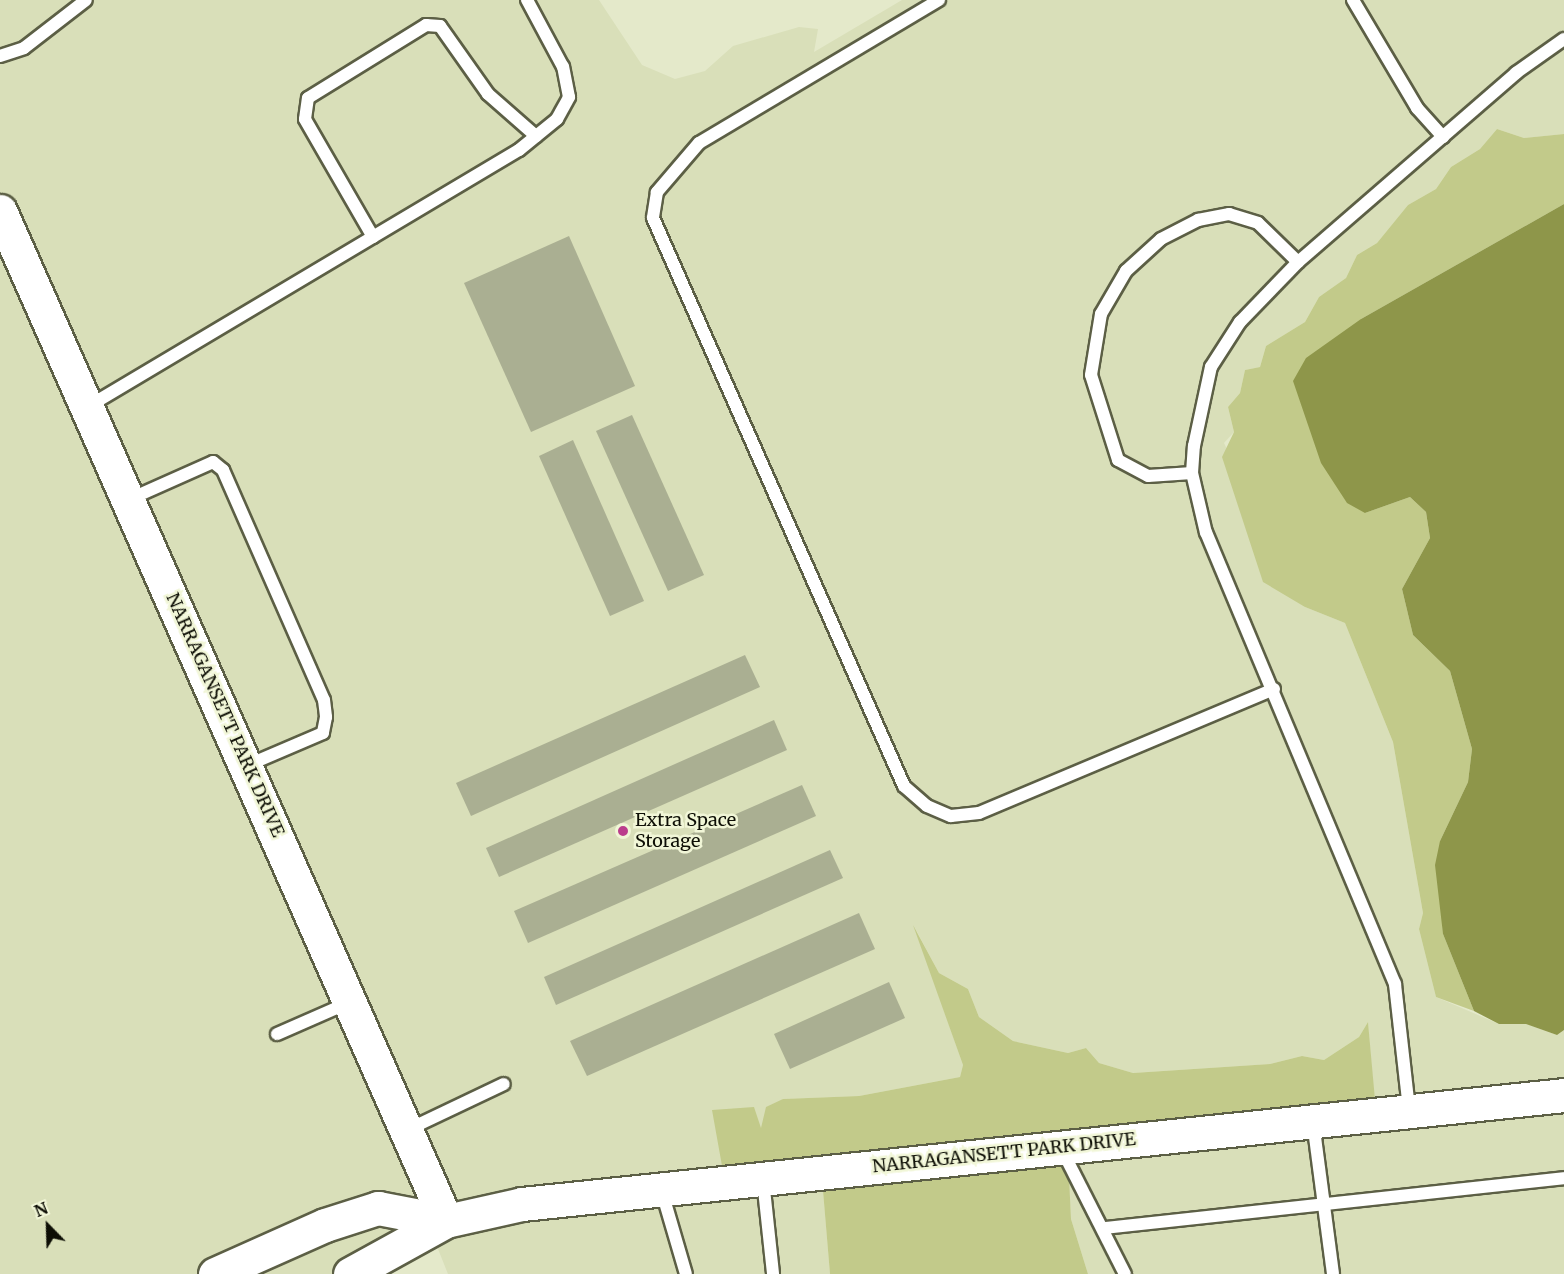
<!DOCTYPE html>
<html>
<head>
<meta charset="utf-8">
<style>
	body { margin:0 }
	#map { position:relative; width:1564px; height:1274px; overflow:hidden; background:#e4e9ca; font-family:Merriweather,serif }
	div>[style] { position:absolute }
	.built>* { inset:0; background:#d9dfb9 }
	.green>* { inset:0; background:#c2ca8a }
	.water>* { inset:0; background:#8e964a }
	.building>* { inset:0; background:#aaaf92 }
	.roads { filter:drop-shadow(2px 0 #5c5f45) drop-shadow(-2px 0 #5c5f45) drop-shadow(0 2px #5c5f45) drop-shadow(0 -2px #5c5f45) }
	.lane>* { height:12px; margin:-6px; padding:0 6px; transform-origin:6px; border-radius:6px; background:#fff }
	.secondary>* { height:33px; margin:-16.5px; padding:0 16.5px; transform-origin:16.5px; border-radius:16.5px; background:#fff }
	.dots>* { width:16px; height:16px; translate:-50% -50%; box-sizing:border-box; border:3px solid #f1f6d7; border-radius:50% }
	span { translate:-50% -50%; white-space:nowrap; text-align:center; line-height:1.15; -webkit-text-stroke:5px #f1f6d7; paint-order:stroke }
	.street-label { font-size:18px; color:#0d0e05 }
	.poi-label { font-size:18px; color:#0d0e05 }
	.left { translate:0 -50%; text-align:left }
	.north { position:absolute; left:18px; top:1196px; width:60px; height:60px; -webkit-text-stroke:4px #f1f6d7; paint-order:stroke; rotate:337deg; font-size:16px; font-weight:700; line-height:24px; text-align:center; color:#0d0e05 }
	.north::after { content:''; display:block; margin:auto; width:21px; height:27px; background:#0d0e05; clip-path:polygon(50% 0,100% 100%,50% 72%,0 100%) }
</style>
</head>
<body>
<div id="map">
	<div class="built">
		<i style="clip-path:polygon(0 0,599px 0,642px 65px,675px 79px,705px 71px,733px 46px,799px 27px,818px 29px,814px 52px,902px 0,1564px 0,1564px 134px,1524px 138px,1497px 129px,1480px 149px,1451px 167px,1436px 189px,1408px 205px,1377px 243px,1357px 255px,1346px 278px,1319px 297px,1305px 322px,1266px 346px,1260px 367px,1245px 370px,1240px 393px,1228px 407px,1234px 432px,1224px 443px,1305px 607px,1345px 623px,1393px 742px,1423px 913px,1419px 929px,1436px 997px,1499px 1024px,1526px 1024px,1557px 1035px,1564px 1030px,1564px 1274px,1088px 1274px,1071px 1219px,1067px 1156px,1376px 1122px,1368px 1022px,1359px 1037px,1324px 1060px,1302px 1056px,1270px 1064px,1133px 1073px,1099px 1063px,1086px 1048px,1068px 1053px,1013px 1041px,979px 1017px,968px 989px,939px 973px,916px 930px,963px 1065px,960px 1077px,859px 1096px,783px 1099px,761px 1129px,729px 1107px,822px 1179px,830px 1274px,448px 1274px,436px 1244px,364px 1274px,0 1274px)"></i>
	</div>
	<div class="green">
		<i style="clip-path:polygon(1497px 129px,1524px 138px,1564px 134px,1564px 204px,1361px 319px,1365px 513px,1410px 497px,1426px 512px,1430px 538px,1402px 589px,1413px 635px,1450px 671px,1472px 749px,1468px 782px,1440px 841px,1443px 934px,1474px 1011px,1436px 997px,1419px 929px,1423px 913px,1393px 742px,1345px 623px,1305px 607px,1263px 582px,1222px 457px,1234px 432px,1228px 407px,1240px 393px,1245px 370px,1260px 367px,1266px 346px,1305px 322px,1319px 297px,1346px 278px,1357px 255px,1377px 243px,1408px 205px,1436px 189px,1451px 167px,1480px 149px)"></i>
		<i style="clip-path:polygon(913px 925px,939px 973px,968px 989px,979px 1017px,1013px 1041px,1068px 1053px,1086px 1048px,1099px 1063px,1133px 1073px,1270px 1064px,1302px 1056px,1324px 1060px,1359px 1037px,1368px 1022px,1377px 1122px,1068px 1156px,1071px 1219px,1088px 1274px,830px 1274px,822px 1179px,724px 1177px,712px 1110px,754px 1107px,761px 1128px,766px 1107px,783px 1099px,859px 1096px,960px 1077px,963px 1065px)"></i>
	</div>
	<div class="water">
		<i style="clip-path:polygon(1564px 204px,1564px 1030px,1557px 1035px,1526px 1024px,1499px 1024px,1474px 1011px,1443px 934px,1435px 865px,1440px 841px,1468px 782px,1472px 749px,1450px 671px,1413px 635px,1402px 589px,1430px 538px,1426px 512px,1410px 497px,1365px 513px,1347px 503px,1321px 463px,1293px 381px,1306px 358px,1361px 319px)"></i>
	</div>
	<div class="building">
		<i style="clip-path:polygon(569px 236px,635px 386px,531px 432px,464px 283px)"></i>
		<i style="clip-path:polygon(632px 415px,704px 575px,668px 591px,596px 431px)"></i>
		<i style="clip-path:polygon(573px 440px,644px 601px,610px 616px,539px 456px)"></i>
		<i style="clip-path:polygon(745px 655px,760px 687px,471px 816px,456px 783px)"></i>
		<i style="clip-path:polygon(774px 720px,787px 750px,499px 877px,486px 848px)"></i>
		<i style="clip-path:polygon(802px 785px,816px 816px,528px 943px,514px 911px)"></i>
		<i style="clip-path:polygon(830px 850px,843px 878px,556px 1005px,544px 977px)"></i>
		<i style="clip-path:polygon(859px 913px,875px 949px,587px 1076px,570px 1041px)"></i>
		<i style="clip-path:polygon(889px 982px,905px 1018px,790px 1069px,774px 1034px)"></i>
	</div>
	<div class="roads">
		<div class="lane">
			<i style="left:939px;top:0;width:279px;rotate:149.2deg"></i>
			<i style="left:699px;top:143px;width:65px;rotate:130.6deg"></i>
			<i style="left:657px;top:192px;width:26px;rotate:99deg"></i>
			<i style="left:653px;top:218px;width:621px;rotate:66.16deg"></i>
			<i style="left:904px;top:786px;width:30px;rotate:41deg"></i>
			<i style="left:927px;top:806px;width:26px;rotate:23deg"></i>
			<i style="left:951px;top:816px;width:28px;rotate:-6deg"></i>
			<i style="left:979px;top:813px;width:320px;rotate:-22.8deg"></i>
			<i style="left:1353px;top:0;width:126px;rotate:59.3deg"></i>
			<i style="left:1417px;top:108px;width:39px;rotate:48deg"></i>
			<i style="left:0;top:56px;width:25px;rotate:-18deg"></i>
			<i style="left:24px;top:48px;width:78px;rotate:-37.7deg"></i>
			<i style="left:373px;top:237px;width:136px;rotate:-120deg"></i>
			<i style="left:305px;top:119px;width:21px;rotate:-82deg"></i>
			<i style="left:308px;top:98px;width:139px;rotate:-31.7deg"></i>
			<i style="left:426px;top:25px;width:14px;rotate:4deg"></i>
			<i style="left:440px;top:26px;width:83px;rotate:54.8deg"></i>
			<i style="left:488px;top:94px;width:64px;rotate:41.2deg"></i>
			<i style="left:89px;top:406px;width:500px;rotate:-30.77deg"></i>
			<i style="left:519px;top:150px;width:49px;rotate:-39.2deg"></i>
			<i style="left:557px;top:119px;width:25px;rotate:-61deg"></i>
			<i style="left:569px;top:97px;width:31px;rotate:-101deg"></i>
			<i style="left:563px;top:67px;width:76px;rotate:-118.2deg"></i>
			<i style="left:1192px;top:473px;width:44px;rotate:176.1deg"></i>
			<i style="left:1148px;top:476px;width:34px;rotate:-152deg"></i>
			<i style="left:1118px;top:460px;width:89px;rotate:-107.6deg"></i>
			<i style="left:1091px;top:375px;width:62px;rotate:-80.7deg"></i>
			<i style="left:1101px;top:314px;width:50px;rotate:-59.8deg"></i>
			<i style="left:1126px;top:271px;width:47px;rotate:-42.4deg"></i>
			<i style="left:1161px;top:239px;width:42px;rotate:-27.2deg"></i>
			<i style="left:1198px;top:220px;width:32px;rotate:-11deg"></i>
			<i style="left:1229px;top:214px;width:30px;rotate:17deg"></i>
			<i style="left:1258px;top:223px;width:56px;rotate:44.3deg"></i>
			<i style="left:130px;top:499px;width:91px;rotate:-24deg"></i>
			<i style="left:213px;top:462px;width:13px;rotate:39deg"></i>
			<i style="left:223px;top:470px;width:251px;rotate:66.3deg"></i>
			<i style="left:324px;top:700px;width:17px;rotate:83deg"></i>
			<i style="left:326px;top:717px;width:16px;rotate:101deg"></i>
			<i style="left:323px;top:733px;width:82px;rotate:156.9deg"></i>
			<i style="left:277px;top:1034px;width:77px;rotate:-23.6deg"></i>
			<i style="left:1409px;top:1109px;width:126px;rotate:-96.4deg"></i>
			<i style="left:1395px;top:984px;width:489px;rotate:-112.7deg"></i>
			<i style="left:1206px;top:533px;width:62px;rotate:-103.1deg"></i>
			<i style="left:1192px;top:473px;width:27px;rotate:-86deg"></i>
			<i style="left:1194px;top:446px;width:81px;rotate:-77.9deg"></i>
			<i style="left:1211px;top:367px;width:54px;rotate:-57.2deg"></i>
			<i style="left:1240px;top:322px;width:83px;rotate:-46deg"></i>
			<i style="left:1298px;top:262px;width:289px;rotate:-40.9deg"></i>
			<i style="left:1516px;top:73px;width:59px;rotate:-35.3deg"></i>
			<i style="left:1313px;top:1122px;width:153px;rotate:82.5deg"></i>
			<i style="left:407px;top:1130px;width:107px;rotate:-25.4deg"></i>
			<i style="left:1062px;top:1150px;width:139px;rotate:63.1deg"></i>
			<i style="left:763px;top:1180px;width:95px;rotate:83.9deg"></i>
			<i style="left:662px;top:1192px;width:85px;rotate:73.7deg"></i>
			<i style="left:1105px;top:1228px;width:462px;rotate:-6.2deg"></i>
		</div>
		<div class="secondary">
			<i style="left:0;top:211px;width:1104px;rotate:66.17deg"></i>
			<i style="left:215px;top:1274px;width:120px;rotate:-24deg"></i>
			<i style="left:325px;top:1225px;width:56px;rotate:-17.8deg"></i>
			<i style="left:378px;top:1208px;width:69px;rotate:10.8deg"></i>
			<i style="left:350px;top:1274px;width:110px;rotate:-28.9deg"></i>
			<i style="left:446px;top:1221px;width:78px;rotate:-12.6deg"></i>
			<i style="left:522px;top:1204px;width:1048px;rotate:-5.97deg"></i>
		</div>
	</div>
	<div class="dots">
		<i style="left:623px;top:831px;background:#bb3d8c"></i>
	</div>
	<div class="street-label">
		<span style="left:225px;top:715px;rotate:66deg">NARRAGANSETT PARK DRIVE</span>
		<span style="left:1004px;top:1153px;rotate:-6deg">NARRAGANSETT PARK DRIVE</span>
	</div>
	<div class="poi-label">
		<span class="left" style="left:635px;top:831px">Extra Space<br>Storage</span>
	</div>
	<div class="north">N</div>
</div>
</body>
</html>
